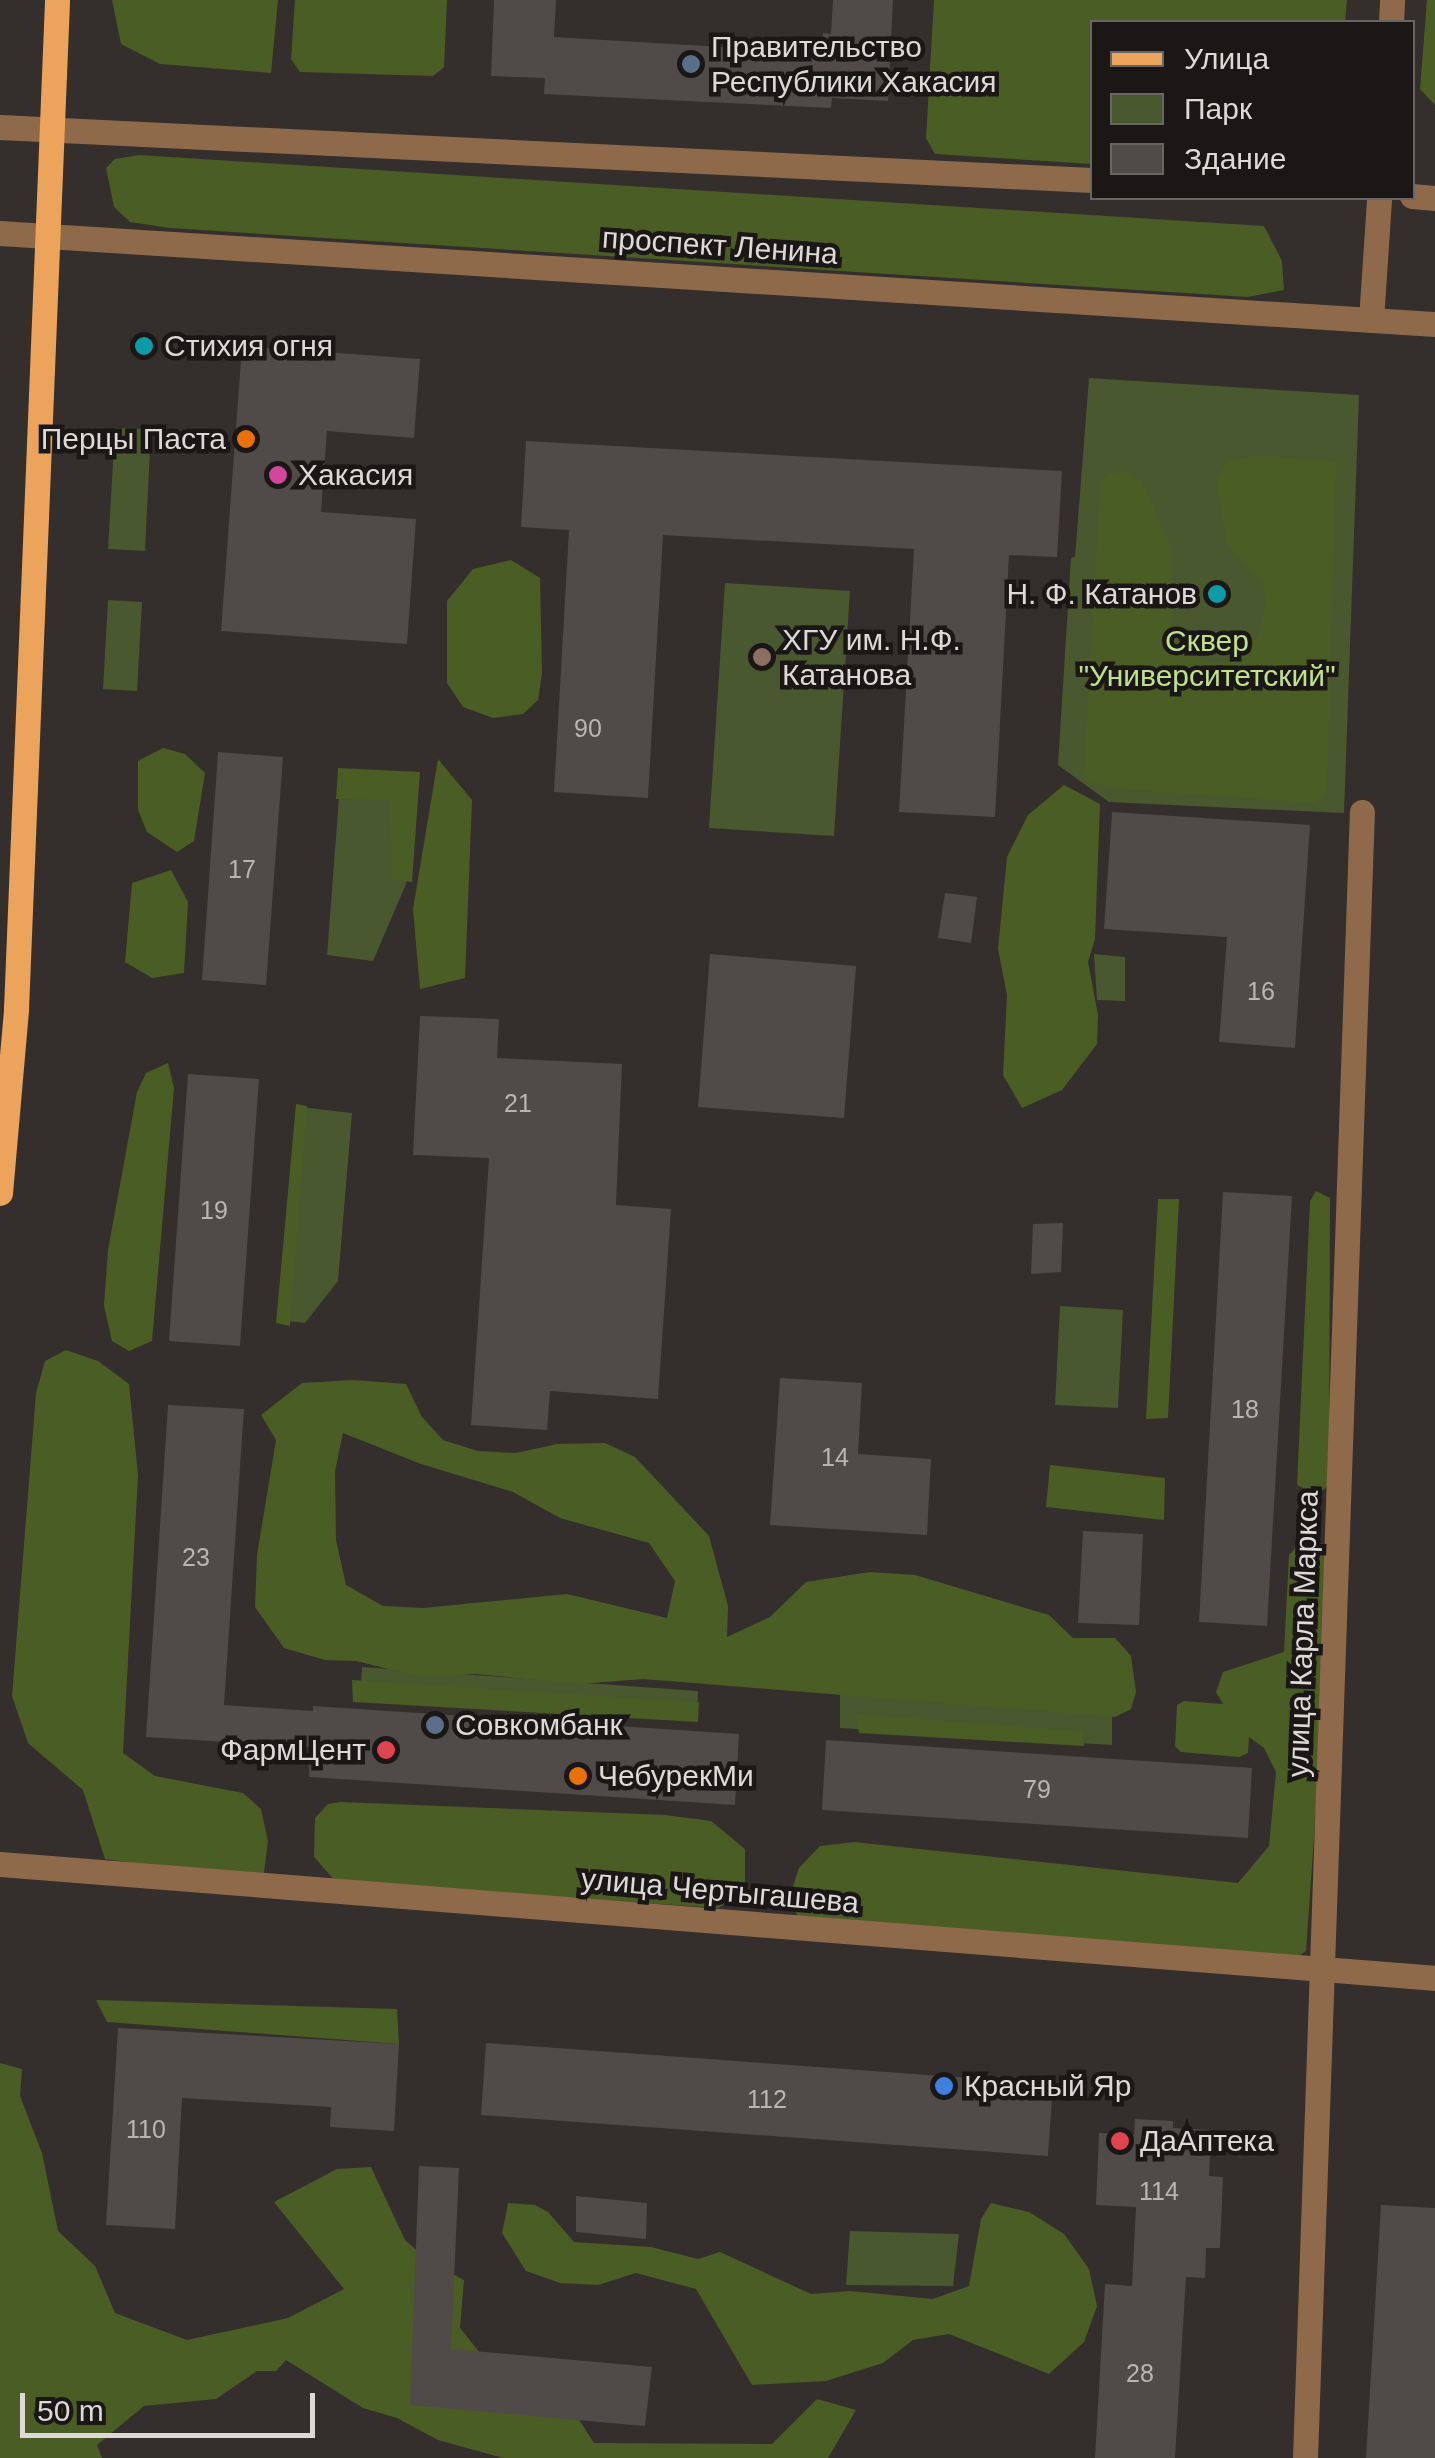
<!DOCTYPE html>
<html>
<head>
<meta charset="utf-8">
<style>
	body { margin:0 }
	#map { position:relative; width:1435px; height:2458px; overflow:hidden; background:#342f2c; font-family:Helvetica,sans-serif }
	div>[style] { position:absolute }
	.green>* { inset:0; background:#49582f }
	.forest>* { inset:0; background:#4a5d25 }
	.building>* { inset:0; background:#504a48 }
	.minor>* { height:25px; margin:-12.5px; padding:0 12.5px; transform-origin:12.5px; border-radius:12.5px; background:#8e6a4a }
	.major>* { height:25px; margin:-12.5px; padding:0 12.5px; transform-origin:12.5px; border-radius:12.5px; background:#eca35c }
	.dots>* { width:28px; height:28px; translate:-50% -50%; box-sizing:border-box; border:5px solid #1a1716; border-radius:50% }
	span { translate:-50% -50%; white-space:nowrap; text-align:center; line-height:1.15; -webkit-text-stroke:9px #1a1716; paint-order:stroke }
	.number-label { font-size:25px; color:#b9b5b3 }
	.number-label span { -webkit-text-stroke-width:0 }
	.poi-label { font-size:30px; color:#dcd9d7 }
	.left { translate:0 -50%; text-align:left }
	.right { translate:-100% -50%; text-align:right }
	.street-label { font-size:30px; color:#dcd9d7 }
	.park-label { font-size:30px; color:#c2e18c }
	.legend { position:absolute; left:1090px; top:20px; width:325px; height:180px; box-sizing:border-box; background:#1a1716; border:2px solid #686563; margin:0; padding:12px 18px; list-style:none; font-size:30px; color:#dcd9d7 }
	.legend li { display:flex; align-items:center; gap:20px; height:50px }
	.legend b { width:50px; border:2px solid #686563 }
	.scale { position:absolute; left:20px; top:2393px; width:295px; height:45px; box-sizing:border-box; border:5px solid #dcd9d7; border-top:0; padding-left:12px; font-size:30px; line-height:35px; white-space:nowrap; color:#dcd9d7; -webkit-text-stroke:8px #1a1716; paint-order:stroke }
</style>
</head>
<body>
<div id="map">
	<div class="green">
		<i style="clip-path:polygon(1089px 378px,1359px 395px,1344px 813px,1109px 802px,1058px 765px,1071px 558px,1075px 557px)"></i>
		<i style="clip-path:polygon(115px 428px,151px 429px,145px 551px,108px 549px)"></i>
		<i style="clip-path:polygon(725px 583px,850px 591px,834px 836px,709px 828px)"></i>
		<i style="clip-path:polygon(108px 600px,142px 602px,137px 691px,103px 689px)"></i>
		<i style="clip-path:polygon(341px 771px,417px 775px,406px 884px,373px 961px,327px 955px)"></i>
		<i style="clip-path:polygon(1094px 954px,1125px 957px,1125px 1001px,1097px 1000px)"></i>
		<i style="clip-path:polygon(300px 1107px,352px 1113px,338px 1281px,305px 1323px,280px 1320px)"></i>
		<i style="clip-path:polygon(1060px 1306px,1123px 1310px,1118px 1408px,1055px 1405px)"></i>
		<i style="clip-path:polygon(362px 1667px,698px 1691px,697px 1718px,360px 1697px)"></i>
		<i style="clip-path:polygon(840px 1685px,1112px 1705px,1112px 1745px,840px 1728px)"></i>
		<i style="clip-path:polygon(850px 2231px,959px 2234px,953px 2286px,846px 2285px)"></i>
	</div>
	<div class="forest">
		<i style="clip-path:polygon(112px 0,278px 0,271px 73px,160px 64px,121px 44px)"></i>
		<i style="clip-path:polygon(295px 0,447px 0,444px 67px,433px 76px,300px 72px,291px 59px)"></i>
		<i style="clip-path:polygon(934px 0,1347px 0,1345px 22px,1092px 22px,1092px 164px,935px 154px,926px 138px)"></i>
		<i style="clip-path:polygon(1427px 0,1435px 0,1435px 105px,1420px 89px)"></i>
		<i style="clip-path:polygon(139px 155px,1264px 226px,1282px 261px,1284px 290px,1248px 297px,170px 228px,130px 222px,114px 207px,106px 168px,115px 159px)"></i>
		<i style="clip-path:polygon(1258px 455px,1336px 462px,1327px 794px,1314px 803px,1115px 789px,1089px 782px,1084px 774px,1100px 482px,1108px 473px,1128px 472px,1141px 480px,1172px 549px,1172px 633px,1184px 651px,1206px 661px,1233px 662px,1246px 654px,1259px 633px,1265px 609px,1264px 586px,1227px 544px,1216px 479px,1228px 460px)"></i>
		<i style="clip-path:polygon(511px 560px,540px 578px,542px 673px,538px 700px,523px 714px,493px 718px,463px 707px,447px 683px,447px 601px,473px 569px)"></i>
		<i style="clip-path:polygon(163px 748px,185px 754px,205px 773px,194px 841px,177px 852px,147px 832px,138px 810px,138px 761px)"></i>
		<i style="clip-path:polygon(438px 759px,472px 800px,465px 978px,420px 989px,413px 909px)"></i>
		<i style="clip-path:polygon(338px 768px,420px 772px,412px 882px,392px 880px,390px 800px,336px 799px)"></i>
		<i style="clip-path:polygon(1064px 785px,1100px 804px,1095px 939px,1088px 962px,1098px 1015px,1097px 1044px,1062px 1090px,1022px 1108px,1003px 1075px,1007px 995px,998px 949px,1007px 857px,1028px 815px)"></i>
		<i style="clip-path:polygon(171px 870px,188px 902px,184px 973px,152px 978px,125px 962px,132px 883px)"></i>
		<i style="clip-path:polygon(168px 1063px,174px 1088px,152px 1341px,129px 1351px,112px 1341px,104px 1306px,108px 1250px,137px 1092px,146px 1073px)"></i>
		<i style="clip-path:polygon(296px 1104px,307px 1106px,290px 1326px,276px 1323px)"></i>
		<i style="clip-path:polygon(1316px 1191px,1330px 1198px,1329px 1485px,1317px 1495px,1297px 1485px,1310px 1201px)"></i>
		<i style="clip-path:polygon(1158px 1199px,1179px 1199px,1168px 1418px,1146px 1419px)"></i>
		<i style="clip-path:polygon(66px 1350px,98px 1361px,129px 1384px,138px 1475px,123px 1753px,155px 1776px,243px 1793px,261px 1809px,268px 1841px,263px 1881px,105px 1859px,83px 1790px,28px 1743px,12px 1696px,36px 1393px,45px 1361px)"></i>
		<i style="clip-path:polygon(evenodd,353px 1380px,406px 1384px,422px 1417px,443px 1440px,478px 1451px,516px 1453px,557px 1444px,605px 1443px,635px 1457px,709px 1536px,728px 1606px,727px 1637px,770px 1617px,806px 1582px,870px 1572px,915px 1575px,1049px 1615px,1073px 1638px,1115px 1638px,1131px 1656px,1136px 1692px,1131px 1709px,1115px 1717px,643px 1679px,578px 1684px,476px 1674px,422px 1677px,356px 1661px,325px 1660px,284px 1648px,255px 1607px,257px 1555px,276px 1440px,261px 1415px,302px 1383px,353px 1380px,343px 1433px,421px 1464px,513px 1492px,560px 1518px,649px 1543px,675px 1581px,667px 1618px,567px 1594px,423px 1608px,383px 1606px,346px 1585px,336px 1540px,335px 1471px,343px 1433px)"></i>
		<i style="clip-path:polygon(1050px 1465px,1165px 1478px,1164px 1520px,1046px 1507px)"></i>
		<i style="clip-path:polygon(1307px 1535px,1327px 1546px,1325px 1680px,1306px 1951px,1290px 1962px,797px 1917px,792px 1889px,799px 1868px,820px 1846px,854px 1842px,1238px 1883px,1269px 1846px,1276px 1772px,1264px 1748px,1249px 1737px,1248px 1753px,1239px 1757px,1181px 1752px,1175px 1746px,1177px 1705px,1184px 1701px,1223px 1704px,1216px 1692px,1223px 1672px,1284px 1652px,1289px 1555px)"></i>
		<i style="clip-path:polygon(352px 1680px,699px 1702px,698px 1722px,353px 1702px)"></i>
		<i style="clip-path:polygon(856px 1714px,1083px 1731px,1084px 1746px,859px 1733px)"></i>
		<i style="clip-path:polygon(340px 1802px,665px 1815px,711px 1821px,745px 1849px,745px 1882px,734px 1899px,718px 1908px,336px 1882px,314px 1857px,315px 1818px,328px 1804px)"></i>
		<i style="clip-path:polygon(96px 2000px,397px 2009px,399px 2044px,107px 2022px)"></i>
		<i style="clip-path:polygon(0 2063px,22px 2069px,20px 2096px,42px 2153px,58px 2231px,95px 2266px,115px 2313px,187px 2340px,288px 2318px,344px 2289px,274px 2202px,337px 2169px,371px 2167px,405px 2240px,431px 2263px,464px 2280px,460px 2328px,489px 2364px,560px 2390px,594px 2443px,772px 2444px,817px 2399px,856px 2410px,828px 2458px,503px 2458px,438px 2440px,397px 2418px,363px 2408px,286px 2360px,276px 2371px,257px 2371px,216px 2399px,144px 2406px,97px 2445px,102px 2458px,0 2458px)"></i>
		<i style="clip-path:polygon(508px 2203px,535px 2205px,548px 2212px,574px 2242px,651px 2247px,698px 2259px,720px 2252px,811px 2294px,850px 2291px,933px 2299px,969px 2286px,981px 2219px,991px 2203px,1029px 2212px,1064px 2234px,1089px 2269px,1097px 2306px,1084px 2342px,1049px 2374px,949px 2334px,913px 2340px,883px 2363px,826px 2381px,752px 2385px,696px 2289px,636px 2273px,598px 2285px,560px 2283px,526px 2271px,502px 2233px)"></i>
	</div>
	<div class="building">
		<i style="clip-path:polygon(494px 0,556px 0,554px 37px,822px 53px,823px 33px,831px 34px,833px 0,893px 0,888px 101px,832px 98px,831px 108px,544px 94px,545px 78px,491px 76px)"></i>
		<i style="clip-path:polygon(242px 346px,420px 359px,414px 438px,327px 431px,321px 512px,416px 519px,407px 644px,221px 631px)"></i>
		<i style="clip-path:polygon(526px 441px,1062px 471px,1057px 557px,1009px 555px,995px 817px,899px 812px,914px 549px,663px 535px,648px 798px,554px 792px,569px 530px,521px 527px)"></i>
		<i style="clip-path:polygon(218px 752px,283px 757px,266px 985px,202px 980px)"></i>
		<i style="clip-path:polygon(1112px 812px,1310px 825px,1295px 1048px,1219px 1042px,1227px 937px,1104px 929px)"></i>
		<i style="clip-path:polygon(945px 893px,977px 897px,971px 943px,938px 938px)"></i>
		<i style="clip-path:polygon(710px 954px,856px 966px,844px 1118px,698px 1107px)"></i>
		<i style="clip-path:polygon(420px 1016px,499px 1019px,497px 1058px,622px 1064px,616px 1205px,671px 1209px,658px 1399px,550px 1391px,547px 1430px,471px 1425px,489px 1158px,413px 1155px)"></i>
		<i style="clip-path:polygon(188px 1074px,259px 1079px,240px 1346px,169px 1341px)"></i>
		<i style="clip-path:polygon(1223px 1192px,1292px 1196px,1267px 1626px,1199px 1622px)"></i>
		<i style="clip-path:polygon(1063px 1223px,1061px 1272px,1031px 1274px,1033px 1224px)"></i>
		<i style="clip-path:polygon(780px 1378px,862px 1383px,858px 1454px,931px 1459px,927px 1535px,770px 1525px)"></i>
		<i style="clip-path:polygon(168px 1405px,244px 1409px,224px 1705px,313px 1711px,313px 1706px,739px 1734px,735px 1805px,309px 1777px,310px 1747px,146px 1737px)"></i>
		<i style="clip-path:polygon(1083px 1531px,1143px 1534px,1139px 1625px,1078px 1623px)"></i>
		<i style="clip-path:polygon(826px 1740px,1252px 1768px,1248px 1838px,822px 1810px)"></i>
		<i style="clip-path:polygon(118px 2028px,399px 2044px,394px 2131px,330px 2127px,331px 2107px,182px 2098px,175px 2229px,106px 2225px)"></i>
		<i style="clip-path:polygon(486px 2043px,1053px 2084px,1048px 2156px,481px 2115px)"></i>
		<i style="clip-path:polygon(1135px 2119px,1173px 2121px,1173px 2128px,1211px 2130px,1209px 2176px,1223px 2177px,1220px 2248px,1206px 2248px,1205px 2278px,1186px 2277px,1175px 2458px,1095px 2458px,1105px 2284px,1132px 2286px,1136px 2207px,1096px 2205px,1099px 2133px,1134px 2135px)"></i>
		<i style="clip-path:polygon(419px 2166px,459px 2168px,451px 2349px,652px 2367px,645px 2426px,410px 2405px)"></i>
		<i style="clip-path:polygon(576px 2196px,647px 2203px,646px 2239px,576px 2232px)"></i>
		<i style="clip-path:polygon(1381px 2205px,1435px 2208px,1435px 2458px,1366px 2458px)"></i>
	</div>
	<div class="minor">
		<i style="left:1391px;top:22px;width:22px;rotate:-87deg"></i>
		<i style="left:0;top:127px;width:1093px;rotate:2.78deg"></i>
		<i style="left:1412px;top:196px;width:23px;rotate:5deg"></i>
		<i style="left:0;top:233px;width:1438px;rotate:3.63deg"></i>
		<i style="left:1371px;top:320px;width:122px;rotate:-86.2deg"></i>
		<i style="left:0;top:1864px;width:1440px;rotate:4.54deg"></i>
		<i style="left:1305px;top:2458px;width:1647px;rotate:-88.02deg"></i>
	</div>
	<div class="major">
		<i style="left:0;top:1193px;width:185px;rotate:-85deg"></i>
		<i style="left:16px;top:1009px;width:1010px;rotate:-87.67deg"></i>
	</div>
	<div class="dots">
		<i style="left:691px;top:64px;background:#5c6f8a"></i>
		<i style="left:144px;top:346px;background:#0f9aa8"></i>
		<i style="left:246px;top:439px;background:#e8710a"></i>
		<i style="left:278px;top:475px;background:#d1479c"></i>
		<i style="left:1217px;top:594px;background:#0f9aa8"></i>
		<i style="left:762px;top:657px;background:#8d6e63"></i>
		<i style="left:435px;top:1725px;background:#5c6f8a"></i>
		<i style="left:386px;top:1750px;background:#e0444e"></i>
		<i style="left:578px;top:1776px;background:#e8710a"></i>
		<i style="left:944px;top:2086px;background:#3f7fe0"></i>
		<i style="left:1120px;top:2141px;background:#e0444e"></i>
	</div>
	<div class="number-label">
		<span style="left:588px;top:728px">90</span>
		<span style="left:242px;top:869px">17</span>
		<span style="left:1261px;top:991px">16</span>
		<span style="left:518px;top:1103px">21</span>
		<span style="left:214px;top:1210px">19</span>
		<span style="left:1245px;top:1409px">18</span>
		<span style="left:835px;top:1457px">14</span>
		<span style="left:196px;top:1557px">23</span>
		<span style="left:1037px;top:1789px">79</span>
		<span style="left:767px;top:2099px">112</span>
		<span style="left:146px;top:2129px">110</span>
		<span style="left:1159px;top:2191px">114</span>
		<span style="left:1140px;top:2373px">28</span>
	</div>
	<div class="poi-label">
		<span class="left" style="left:711px;top:64px">Правительство<br>Республики Хакасия</span>
		<span class="left" style="left:164px;top:346px">Стихия огня</span>
		<span class="right" style="left:226px;top:439px">Перцы Паста</span>
		<span class="left" style="left:298px;top:475px">Хакасия</span>
		<span class="right" style="left:1197px;top:594px">Н. Ф. Катанов</span>
		<span class="left" style="left:782px;top:657px">ХГУ им. Н.Ф.<br>Катанова</span>
		<span class="left" style="left:455px;top:1725px">Совкомбанк</span>
		<span class="right" style="left:366px;top:1750px">ФармЦент</span>
		<span class="left" style="left:598px;top:1776px">ЧебурекМи</span>
		<span class="left" style="left:964px;top:2086px">Красный Яр</span>
		<span class="left" style="left:1140px;top:2141px">ДаАптека</span>
	</div>
	<div class="street-label">
		<span style="left:720px;top:246px;rotate:4deg">проспект Ленина</span>
		<span style="left:1303px;top:1634px;rotate:-88deg">улица Карла Маркса</span>
		<span style="left:720px;top:1891px;rotate:5deg">улица Чертыгашева</span>
	</div>
	<div class="park-label">
		<span style="left:1207px;top:658px">Сквер<br>"Университетский"</span>
	</div>
	<ul class="legend">
	<li><b style="height:12px;background:#eca35c"></b>Улица</li>
	<li><b style="height:28px;background:#49582f"></b>Парк</li>
	<li><b style="height:28px;background:#504a48"></b>Здание</li>
	</ul>
	<div class="scale">50 m</div>
</div>
</body>
</html>
